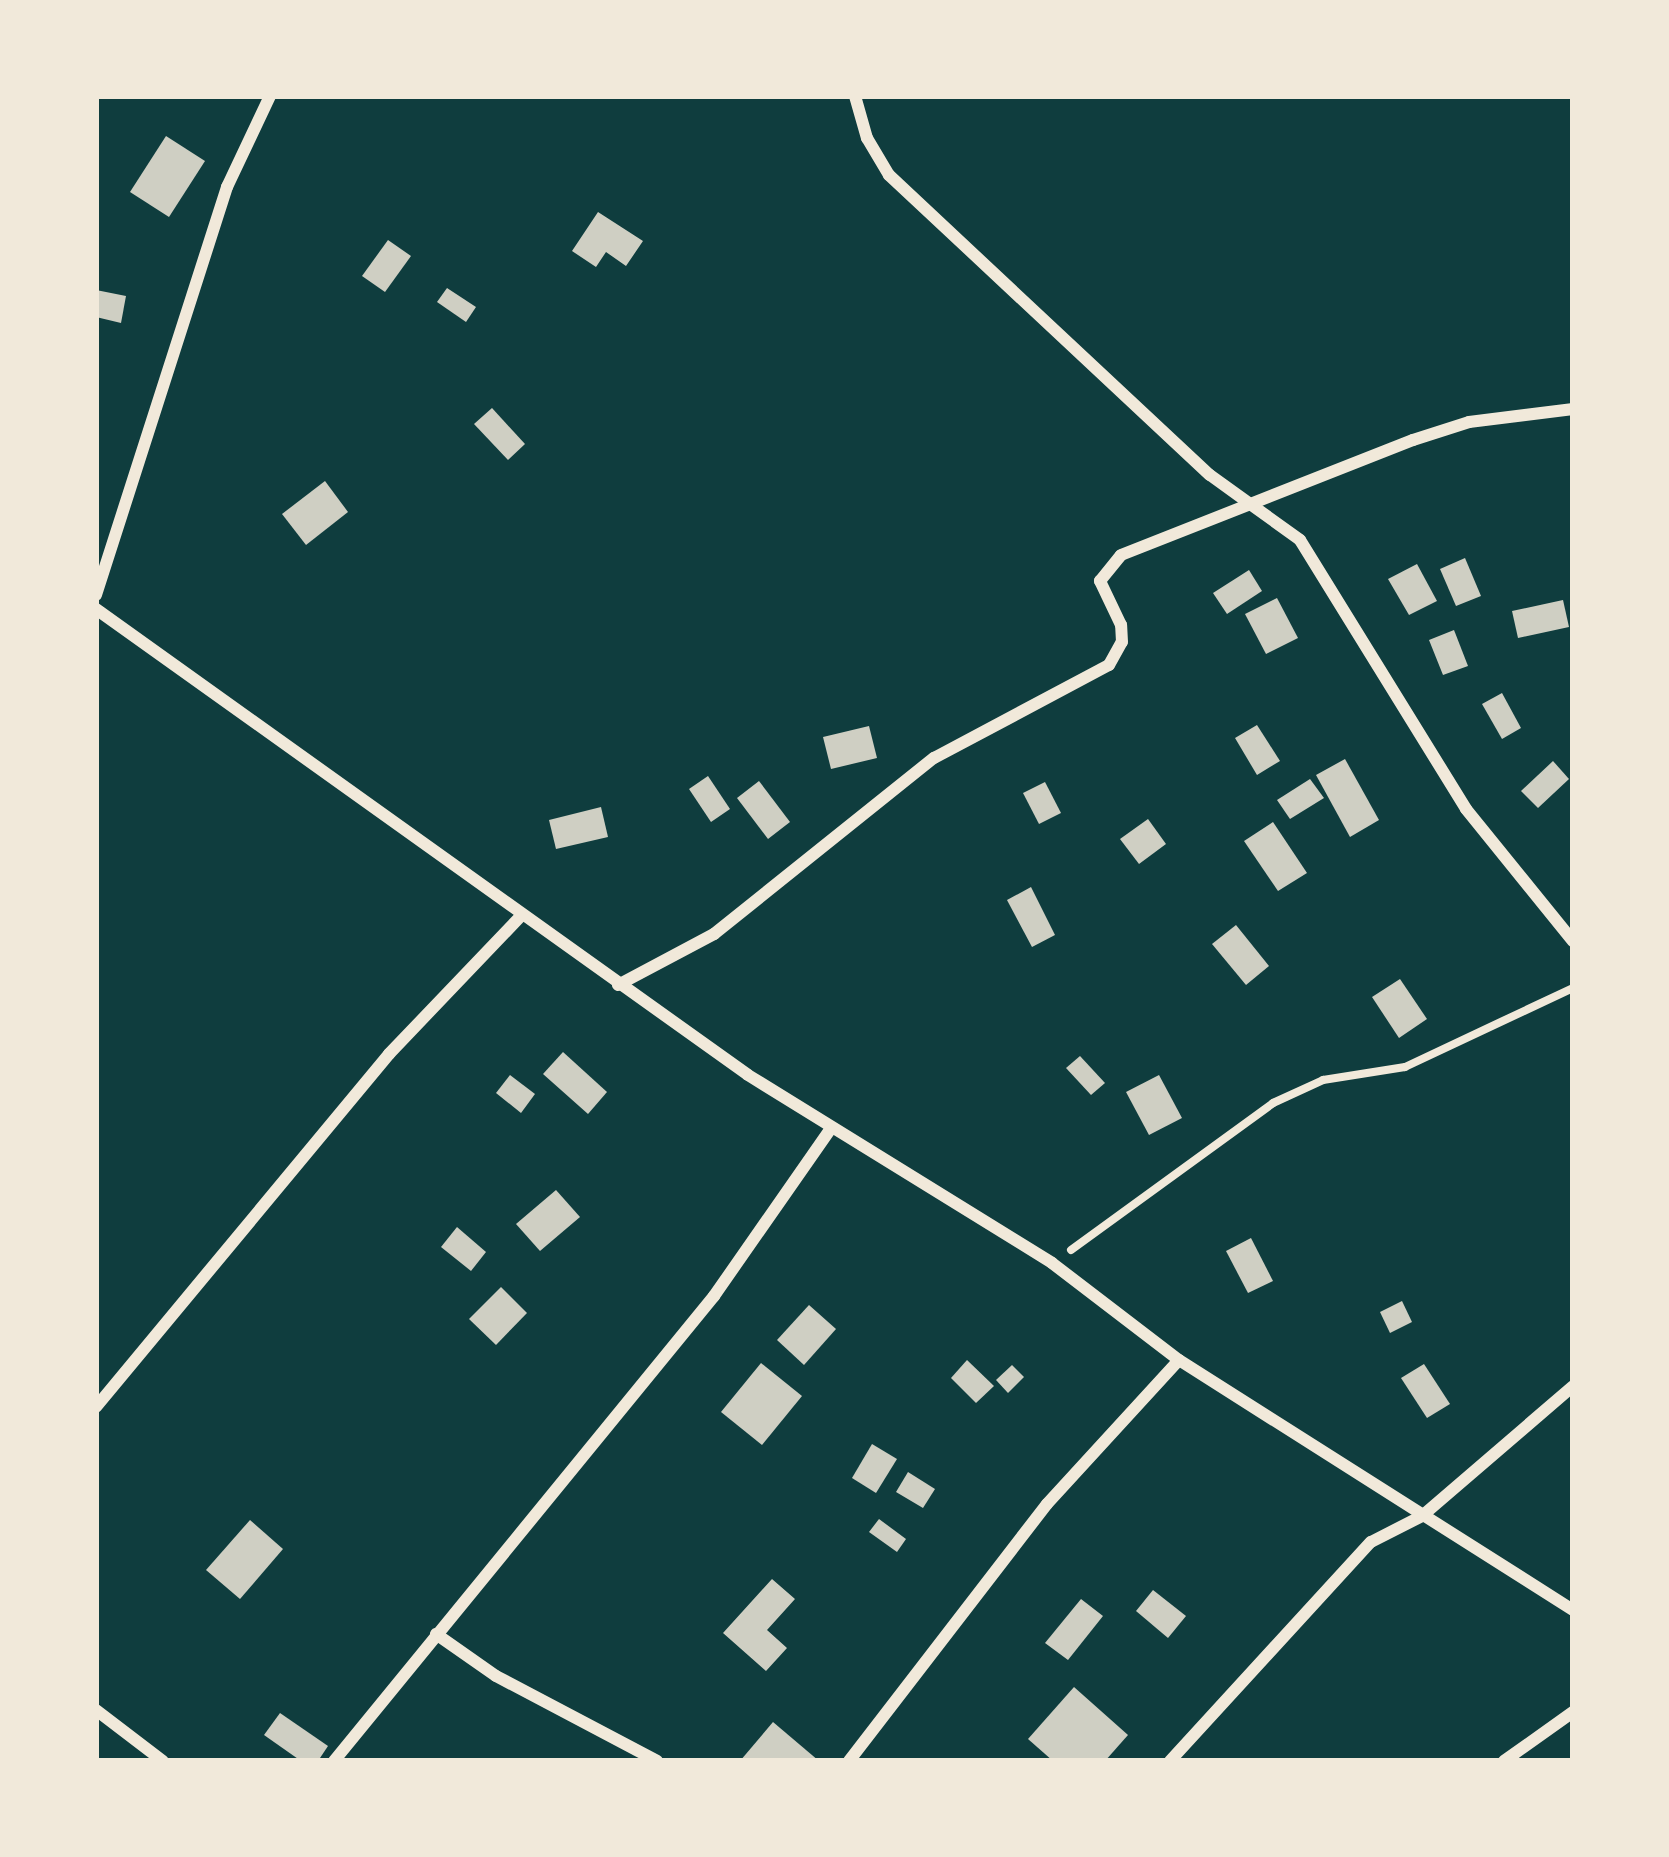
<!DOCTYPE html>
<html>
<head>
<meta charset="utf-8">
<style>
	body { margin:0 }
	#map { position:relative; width:1669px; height:1857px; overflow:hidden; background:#0f3d3e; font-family:"Archivo Narrow",sans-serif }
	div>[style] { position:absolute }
	.building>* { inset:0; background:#cfcfc3 }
	.path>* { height:8px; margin:-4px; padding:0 4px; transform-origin:4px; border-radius:4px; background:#f1e9da }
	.minor>* { height:12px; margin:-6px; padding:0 6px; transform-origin:6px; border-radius:6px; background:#f1e9da }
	span { translate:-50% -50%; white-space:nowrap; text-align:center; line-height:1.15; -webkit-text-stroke:10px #f1e9da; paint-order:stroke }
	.frame { position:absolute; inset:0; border:99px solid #f1e9da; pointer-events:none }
</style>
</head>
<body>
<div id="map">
	<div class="building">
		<i style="clip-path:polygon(166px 136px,205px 161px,169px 217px,130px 192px)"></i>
		<i style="clip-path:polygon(598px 212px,643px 241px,626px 266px,606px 252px,596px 267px,572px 251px)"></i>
		<i style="clip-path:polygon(388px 240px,411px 256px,385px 292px,362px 276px)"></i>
		<i style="clip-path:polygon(447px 288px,476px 307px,466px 322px,437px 302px)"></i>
		<i style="clip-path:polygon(96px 290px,126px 296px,121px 323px,96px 317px)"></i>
		<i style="clip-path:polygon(492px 408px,525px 444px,508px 460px,474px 424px)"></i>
		<i style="clip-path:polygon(325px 481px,348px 512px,306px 545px,282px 514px)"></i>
		<i style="clip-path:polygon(1465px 558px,1481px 596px,1456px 606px,1440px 569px)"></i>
		<i style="clip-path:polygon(1417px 564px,1437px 601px,1409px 615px,1388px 579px)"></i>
		<i style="clip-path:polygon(1249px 570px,1262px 591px,1227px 614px,1213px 593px)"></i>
		<i style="clip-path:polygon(1277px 598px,1298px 638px,1266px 654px,1245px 614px)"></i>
		<i style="clip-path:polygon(1563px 600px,1569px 627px,1518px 638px,1512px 611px)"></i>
		<i style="clip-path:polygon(1454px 630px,1468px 666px,1443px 675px,1429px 640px)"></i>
		<i style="clip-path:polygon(1502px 693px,1521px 728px,1502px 739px,1482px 704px)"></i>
		<i style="clip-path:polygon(1257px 725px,1280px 761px,1257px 775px,1235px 738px)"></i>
		<i style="clip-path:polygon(869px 726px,877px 758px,831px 769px,823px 737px)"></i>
		<i style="clip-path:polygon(1345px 759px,1379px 820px,1350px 837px,1316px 775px)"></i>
		<i style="clip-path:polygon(1553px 761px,1569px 779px,1538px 808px,1521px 791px)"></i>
		<i style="clip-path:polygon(708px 776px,730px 809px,711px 822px,689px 789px)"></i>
		<i style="clip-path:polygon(1310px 779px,1324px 798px,1290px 819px,1277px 800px)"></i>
		<i style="clip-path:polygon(759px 781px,790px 822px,768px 839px,737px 798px)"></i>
		<i style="clip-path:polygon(1045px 782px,1061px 813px,1039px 824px,1023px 793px)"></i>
		<i style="clip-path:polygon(601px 807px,608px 837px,556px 849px,549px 820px)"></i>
		<i style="clip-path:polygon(1148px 819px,1166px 844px,1139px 864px,1120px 839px)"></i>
		<i style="clip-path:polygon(1273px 822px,1307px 873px,1278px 891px,1244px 841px)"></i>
		<i style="clip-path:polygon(1031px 887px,1055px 935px,1032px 947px,1007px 900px)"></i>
		<i style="clip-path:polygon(1236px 925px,1269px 966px,1246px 985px,1212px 944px)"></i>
		<i style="clip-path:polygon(1400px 979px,1427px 1019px,1399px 1038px,1372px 997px)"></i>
		<i style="clip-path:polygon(563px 1052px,607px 1092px,588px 1114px,543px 1074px)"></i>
		<i style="clip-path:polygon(1080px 1056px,1105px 1083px,1091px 1095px,1066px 1068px)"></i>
		<i style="clip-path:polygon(510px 1075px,535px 1094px,521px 1113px,496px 1093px)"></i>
		<i style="clip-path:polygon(1159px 1075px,1182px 1118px,1149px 1135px,1126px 1092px)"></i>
		<i style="clip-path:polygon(556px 1190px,580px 1217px,540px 1251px,516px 1224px)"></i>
		<i style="clip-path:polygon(457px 1227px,486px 1252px,471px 1271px,441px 1247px)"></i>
		<i style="clip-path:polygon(1251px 1238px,1273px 1281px,1248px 1293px,1226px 1251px)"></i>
		<i style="clip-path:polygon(501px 1287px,527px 1313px,496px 1345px,469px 1319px)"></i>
		<i style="clip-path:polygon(1402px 1301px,1412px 1322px,1390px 1333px,1380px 1312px)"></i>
		<i style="clip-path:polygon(809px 1305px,836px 1329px,804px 1365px,777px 1340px)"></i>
		<i style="clip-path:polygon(967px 1360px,994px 1386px,976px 1403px,951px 1378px)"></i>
		<i style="clip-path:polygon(761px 1363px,802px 1396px,762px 1445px,721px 1412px)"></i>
		<i style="clip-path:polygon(1424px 1364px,1450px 1404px,1427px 1418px,1401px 1378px)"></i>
		<i style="clip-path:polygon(1012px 1365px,1024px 1377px,1008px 1393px,996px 1380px)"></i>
		<i style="clip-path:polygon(872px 1444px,897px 1459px,876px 1493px,852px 1478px)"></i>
		<i style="clip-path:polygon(908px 1472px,935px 1489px,923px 1508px,896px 1492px)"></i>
		<i style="clip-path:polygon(879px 1519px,906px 1539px,897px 1552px,869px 1532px)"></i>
		<i style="clip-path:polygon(250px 1520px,283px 1549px,240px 1599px,206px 1570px)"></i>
		<i style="clip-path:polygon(772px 1579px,795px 1599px,767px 1630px,787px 1648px,766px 1671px,723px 1633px)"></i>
		<i style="clip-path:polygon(1153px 1590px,1186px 1616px,1168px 1638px,1136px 1611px)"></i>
		<i style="clip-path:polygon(1081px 1599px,1103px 1616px,1068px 1660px,1045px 1643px)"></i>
		<i style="clip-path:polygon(1074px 1687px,1128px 1735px,1105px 1761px,1053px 1761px,1028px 1739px)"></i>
		<i style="clip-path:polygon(280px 1713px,328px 1746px,318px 1761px,301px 1761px,264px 1735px)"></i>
		<i style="clip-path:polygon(773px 1722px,819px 1761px,740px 1761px)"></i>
	</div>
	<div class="path">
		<i style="left:1071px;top:1250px;width:250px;rotate:-36deg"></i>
		<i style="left:1273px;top:1103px;width:55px;rotate:-24.7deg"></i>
		<i style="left:1323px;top:1080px;width:83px;rotate:-9deg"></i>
		<i style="left:1405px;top:1067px;width:186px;rotate:-25.2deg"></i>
	</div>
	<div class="minor">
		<i style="left:855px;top:96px;width:44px;rotate:74.1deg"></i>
		<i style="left:867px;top:138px;width:43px;rotate:59.3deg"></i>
		<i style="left:889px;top:175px;width:439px;rotate:43.1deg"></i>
		<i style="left:1210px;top:475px;width:111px;rotate:35.8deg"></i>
		<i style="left:1300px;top:540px;width:316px;rotate:58.3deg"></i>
		<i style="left:1466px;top:809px;width:170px;rotate:51deg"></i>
		<i style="left:96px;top:595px;width:429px;rotate:-72.2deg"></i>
		<i style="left:227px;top:187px;width:101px;rotate:-64.7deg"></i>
		<i style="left:96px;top:609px;width:801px;rotate:35.55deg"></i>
		<i style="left:748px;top:1075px;width:357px;rotate:31.7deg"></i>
		<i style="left:1052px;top:1263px;width:160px;rotate:37.4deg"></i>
		<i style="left:1179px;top:1360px;width:467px;rotate:32.4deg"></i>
		<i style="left:618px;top:985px;width:109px;rotate:-28deg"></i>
		<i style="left:714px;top:934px;width:282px;rotate:-38.7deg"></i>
		<i style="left:934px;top:758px;width:198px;rotate:-28deg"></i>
		<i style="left:1109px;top:665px;width:26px;rotate:-61deg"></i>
		<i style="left:1122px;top:642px;width:17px;rotate:-93deg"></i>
		<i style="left:1121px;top:625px;width:49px;rotate:-115.5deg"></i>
		<i style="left:1100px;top:581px;width:33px;rotate:-51deg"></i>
		<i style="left:1121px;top:555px;width:314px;rotate:-21.5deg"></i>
		<i style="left:1413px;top:440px;width:59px;rotate:-17.8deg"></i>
		<i style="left:1469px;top:422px;width:105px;rotate:-7.1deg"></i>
		<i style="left:96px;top:1407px;width:459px;rotate:-50.3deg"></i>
		<i style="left:389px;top:1054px;width:190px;rotate:-46.3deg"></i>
		<i style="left:436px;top:1634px;width:73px;rotate:35deg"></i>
		<i style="left:496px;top:1676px;width:182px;rotate:27.8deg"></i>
		<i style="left:96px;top:1710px;width:84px;rotate:37.3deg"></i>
		<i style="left:334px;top:1761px;width:601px;rotate:-50.74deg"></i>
		<i style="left:714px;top:1296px;width:203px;rotate:-55.1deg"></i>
		<i style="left:849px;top:1761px;width:324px;rotate:-52.4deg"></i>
		<i style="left:1047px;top:1504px;width:195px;rotate:-47.5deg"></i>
		<i style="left:1170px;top:1761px;width:297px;rotate:-47.5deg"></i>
		<i style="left:1371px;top:1542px;width:57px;rotate:-27deg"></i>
		<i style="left:1422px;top:1516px;width:199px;rotate:-40.7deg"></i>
		<i style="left:1504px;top:1761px;width:85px;rotate:-35.4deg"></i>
	</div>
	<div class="frame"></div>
</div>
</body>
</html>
